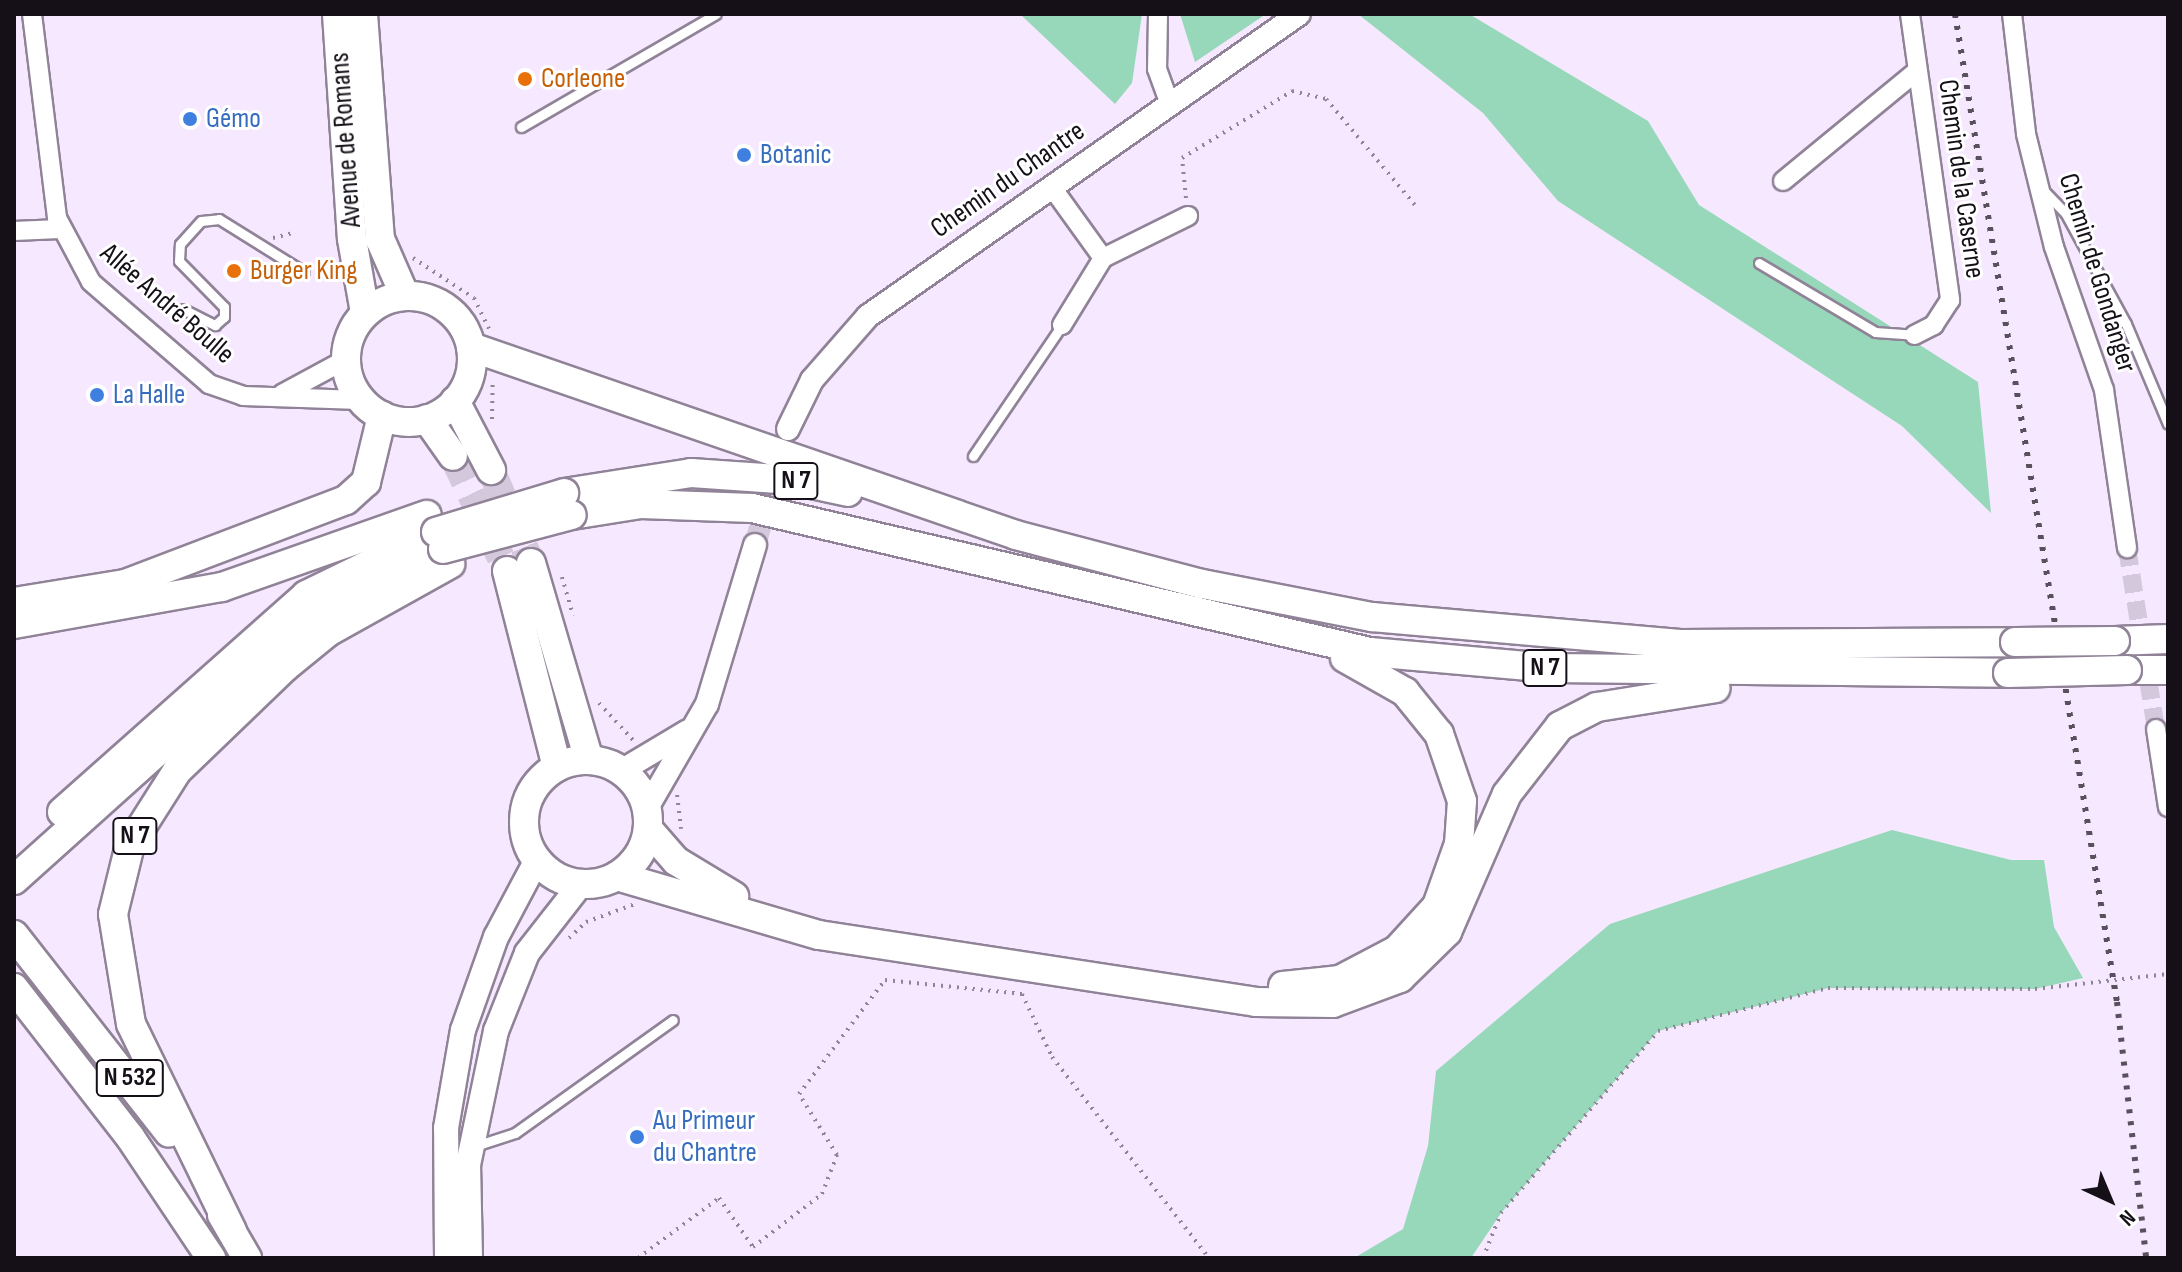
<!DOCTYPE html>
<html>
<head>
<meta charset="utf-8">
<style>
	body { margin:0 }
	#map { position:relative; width:2182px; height:1272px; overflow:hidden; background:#f6e8ff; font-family:"Sofia Sans Condensed",sans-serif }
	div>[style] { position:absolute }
	.green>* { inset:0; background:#96d8b9 }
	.minor-tunnel>* { height:18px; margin-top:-9px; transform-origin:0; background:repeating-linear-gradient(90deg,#d4c8dc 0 18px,transparent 0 27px) }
	.tertiary-tunnel>* { height:22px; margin-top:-11px; transform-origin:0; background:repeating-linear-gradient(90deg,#d4c8dc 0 22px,transparent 0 33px) }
	.primary-tunnel>* { height:28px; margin-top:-14px; transform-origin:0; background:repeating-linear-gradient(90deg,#d4c8dc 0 28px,transparent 0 42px) }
	.path>* { height:4px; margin-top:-2px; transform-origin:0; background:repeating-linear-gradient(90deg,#8f8595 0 2px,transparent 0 8px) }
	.roads { filter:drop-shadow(2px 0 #908397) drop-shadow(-2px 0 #908397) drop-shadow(0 2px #908397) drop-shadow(0 -2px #908397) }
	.service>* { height:9px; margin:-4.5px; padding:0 4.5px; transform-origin:4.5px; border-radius:4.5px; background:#fff }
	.minor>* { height:18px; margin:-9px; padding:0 9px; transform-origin:9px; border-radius:9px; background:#fff }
	.tertiary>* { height:22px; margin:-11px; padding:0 11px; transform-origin:11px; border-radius:11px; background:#fff }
	.secondary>* { height:24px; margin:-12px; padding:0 12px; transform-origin:12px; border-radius:12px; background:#fff }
	.primary>* { height:28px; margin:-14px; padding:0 14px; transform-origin:14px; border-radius:14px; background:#fff }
	.primary>.ring { margin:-14px; padding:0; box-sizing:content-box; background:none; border:28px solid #fff; border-radius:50% }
	.trunk>* { height:28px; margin:-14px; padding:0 14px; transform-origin:14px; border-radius:14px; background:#fff }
	.rail>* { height:6px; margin-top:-3px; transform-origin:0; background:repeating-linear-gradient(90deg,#58505d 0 4px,transparent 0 12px) }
	.bridges { filter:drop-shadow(2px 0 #908397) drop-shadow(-2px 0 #908397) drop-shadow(0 2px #908397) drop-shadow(0 -2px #908397) }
	.trunk-bridge>* { height:28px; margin:-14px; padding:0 14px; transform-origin:14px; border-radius:14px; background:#fff }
	.dots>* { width:22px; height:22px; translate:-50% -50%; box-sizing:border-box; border:4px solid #fff; border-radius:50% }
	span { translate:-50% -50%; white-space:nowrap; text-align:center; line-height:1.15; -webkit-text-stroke:6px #fff; paint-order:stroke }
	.shield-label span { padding:2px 6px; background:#fff; border:2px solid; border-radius:6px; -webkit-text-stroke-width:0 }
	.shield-label { font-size:26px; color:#151018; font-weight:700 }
	.food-label { font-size:28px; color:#c56008 }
	.left { translate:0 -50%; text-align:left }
	.shop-label { font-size:28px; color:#366cbe }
	.street-label { font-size:28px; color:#151018 }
	.frame { position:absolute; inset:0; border:16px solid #151018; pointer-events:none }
	.north { position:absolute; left:2070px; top:1160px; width:80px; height:80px; -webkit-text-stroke:6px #fff; paint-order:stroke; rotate:136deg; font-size:22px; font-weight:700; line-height:32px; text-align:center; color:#151018 }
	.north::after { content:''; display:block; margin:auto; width:28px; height:36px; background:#151018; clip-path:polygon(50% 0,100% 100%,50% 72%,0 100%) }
</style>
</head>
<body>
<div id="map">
	<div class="green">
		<i style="clip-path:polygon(1020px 14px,1142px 14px,1132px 83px,1115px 104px)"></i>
		<i style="clip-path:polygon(1180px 14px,1266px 14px,1195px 62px)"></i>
		<i style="clip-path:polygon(1358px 14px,1469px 14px,1648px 121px,1699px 205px,1978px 382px,1991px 513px,1902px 426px,1558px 201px,1483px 113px)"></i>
		<i style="clip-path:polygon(1892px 830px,2011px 860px,2044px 860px,2054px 927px,2083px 978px,2035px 989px,1828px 988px,1658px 1031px,1501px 1213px,1471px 1258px,1354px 1258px,1403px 1229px,1428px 1146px,1436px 1071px,1610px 924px)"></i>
	</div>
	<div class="minor-tunnel">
		<i style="left:2127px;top:548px;width:183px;rotate:80.9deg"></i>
	</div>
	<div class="tertiary-tunnel">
		<i style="left:755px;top:545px;width:83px;rotate:-74deg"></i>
	</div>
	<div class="primary-tunnel">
		<i style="left:453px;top:456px;width:127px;rotate:64.8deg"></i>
		<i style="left:491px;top:470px;width:101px;rotate:66.7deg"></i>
	</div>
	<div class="path">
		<i style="left:1186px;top:198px;width:40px;rotate:-95.7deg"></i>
		<i style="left:1182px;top:158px;width:129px;rotate:-31.3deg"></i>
		<i style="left:1292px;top:91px;width:35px;rotate:13deg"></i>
		<i style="left:1326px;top:99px;width:138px;rotate:50deg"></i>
		<i style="left:273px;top:238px;width:21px;rotate:-14deg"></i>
		<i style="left:413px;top:258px;width:73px;rotate:33.3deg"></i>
		<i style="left:474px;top:298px;width:34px;rotate:64deg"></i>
		<i style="left:492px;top:419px;width:39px;rotate:-89deg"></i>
		<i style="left:562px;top:577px;width:40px;rotate:74deg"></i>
		<i style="left:599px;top:703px;width:50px;rotate:47.4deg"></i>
		<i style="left:677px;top:795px;width:34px;rotate:83deg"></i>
		<i style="left:569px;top:938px;width:23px;rotate:-43deg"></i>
		<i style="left:586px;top:922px;width:52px;rotate:-20.2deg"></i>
		<i style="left:638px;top:1258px;width:101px;rotate:-36.5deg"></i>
		<i style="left:719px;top:1198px;width:60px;rotate:55.2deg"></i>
		<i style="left:753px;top:1247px;width:87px;rotate:-37.5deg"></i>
		<i style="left:822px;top:1194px;width:42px;rotate:-69deg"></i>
		<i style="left:837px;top:1155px;width:72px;rotate:-121.9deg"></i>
		<i style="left:799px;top:1094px;width:143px;rotate:-53deg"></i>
		<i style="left:885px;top:980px;width:138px;rotate:5.8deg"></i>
		<i style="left:1022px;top:994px;width:70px;rotate:64.5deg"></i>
		<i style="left:1052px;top:1057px;width:255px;rotate:52deg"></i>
		<i style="left:1483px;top:1258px;width:48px;rotate:-68.2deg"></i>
		<i style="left:1501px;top:1213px;width:240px;rotate:-49.2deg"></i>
		<i style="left:1658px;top:1031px;width:175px;rotate:-14.2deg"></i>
		<i style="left:1828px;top:988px;width:207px;rotate:0.3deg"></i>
		<i style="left:2035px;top:989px;width:134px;rotate:-6.4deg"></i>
	</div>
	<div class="roads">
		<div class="service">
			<i style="left:521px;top:127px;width:225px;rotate:-30.1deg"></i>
			<i style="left:2043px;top:190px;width:33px;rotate:46deg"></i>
			<i style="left:2066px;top:214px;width:125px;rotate:61.4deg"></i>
			<i style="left:2126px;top:324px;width:108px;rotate:67.2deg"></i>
			<i style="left:1759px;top:263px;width:135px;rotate:30.7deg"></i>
			<i style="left:1875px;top:332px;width:39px;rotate:4deg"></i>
			<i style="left:183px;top:309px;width:36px;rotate:27deg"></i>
			<i style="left:215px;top:325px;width:12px;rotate:-42deg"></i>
			<i style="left:224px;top:317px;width:10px;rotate:-90deg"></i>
			<i style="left:224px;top:307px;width:64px;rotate:-134.4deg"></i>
			<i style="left:179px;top:261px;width:17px;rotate:-87deg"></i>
			<i style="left:180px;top:244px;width:31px;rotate:-48deg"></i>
			<i style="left:201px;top:221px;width:18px;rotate:-6deg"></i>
			<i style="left:219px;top:219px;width:100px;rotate:31.9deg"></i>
			<i style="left:973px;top:456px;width:158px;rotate:-55.8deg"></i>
			<i style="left:475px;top:1146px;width:42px;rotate:-18deg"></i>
			<i style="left:515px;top:1133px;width:194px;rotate:-35.6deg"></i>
		</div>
		<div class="minor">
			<i style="left:32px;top:14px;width:206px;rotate:83deg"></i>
			<i style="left:57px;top:218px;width:72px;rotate:62deg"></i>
			<i style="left:91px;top:282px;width:156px;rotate:40.8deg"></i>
			<i style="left:209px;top:384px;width:36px;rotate:19deg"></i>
			<i style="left:243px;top:396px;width:117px;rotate:2deg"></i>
			<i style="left:1158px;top:14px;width:55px;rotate:91deg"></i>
			<i style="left:1157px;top:69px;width:37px;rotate:70deg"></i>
			<i style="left:1910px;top:14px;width:289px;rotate:82deg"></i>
			<i style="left:1950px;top:300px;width:30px;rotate:123deg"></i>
			<i style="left:1934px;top:325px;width:22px;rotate:153deg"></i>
			<i style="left:2012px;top:14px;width:121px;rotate:83.3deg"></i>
			<i style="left:2026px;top:134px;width:116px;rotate:76.1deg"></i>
			<i style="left:2054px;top:247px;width:151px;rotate:70.7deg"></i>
			<i style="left:2104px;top:390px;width:160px;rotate:81.7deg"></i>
			<i style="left:1783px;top:181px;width:173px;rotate:-39.4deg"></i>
			<i style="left:1051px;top:186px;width:89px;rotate:54.2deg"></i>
			<i style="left:14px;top:231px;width:46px;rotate:-2.5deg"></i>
			<i style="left:1062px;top:325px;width:79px;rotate:-58.5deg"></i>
			<i style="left:1103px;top:258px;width:95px;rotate:-26.3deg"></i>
			<i style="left:282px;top:394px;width:72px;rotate:-28.4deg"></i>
			<i style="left:2156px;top:729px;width:79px;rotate:81.3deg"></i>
		</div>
		<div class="tertiary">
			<i style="left:788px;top:429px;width:55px;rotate:-63.9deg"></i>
			<i style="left:812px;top:380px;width:85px;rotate:-48.8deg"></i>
			<i style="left:868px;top:316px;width:526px;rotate:-35.02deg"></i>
			<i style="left:621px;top:771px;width:78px;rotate:-30.8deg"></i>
			<i style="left:647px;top:808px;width:120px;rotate:-60deg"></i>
			<i style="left:707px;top:704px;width:166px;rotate:-73.2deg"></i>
		</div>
		<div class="secondary">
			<i style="left:447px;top:1258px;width:130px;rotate:-90.4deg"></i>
			<i style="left:446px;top:1128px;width:99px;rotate:-80.2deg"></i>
			<i style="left:463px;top:1030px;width:99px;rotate:-70.5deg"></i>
			<i style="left:496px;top:937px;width:87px;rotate:-62deg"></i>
			<i style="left:470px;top:1258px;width:93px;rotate:-91.2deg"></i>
			<i style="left:468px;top:1165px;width:137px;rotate:-78.2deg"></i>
			<i style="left:496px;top:1031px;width:84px;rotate:-68.3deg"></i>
			<i style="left:527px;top:953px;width:88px;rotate:-52deg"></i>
		</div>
		<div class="primary">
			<i style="left:337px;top:14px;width:225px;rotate:86.2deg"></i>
			<i style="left:352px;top:239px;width:75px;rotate:80deg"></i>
			<i style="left:363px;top:14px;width:226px;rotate:85.7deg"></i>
			<i style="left:380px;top:239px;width:62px;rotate:66.3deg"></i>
			<i class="ring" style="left:346px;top:296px;width:98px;height:98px"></i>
			<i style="left:455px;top:401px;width:78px;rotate:62.4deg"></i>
			<i style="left:427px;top:419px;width:45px;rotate:54.9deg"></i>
			<i style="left:531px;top:563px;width:205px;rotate:73.6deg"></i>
			<i style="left:507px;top:571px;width:202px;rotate:75.7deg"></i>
			<i class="ring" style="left:524px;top:760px;width:96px;height:96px"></i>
		</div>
		<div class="trunk">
			<i style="left:471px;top:347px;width:577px;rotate:19.03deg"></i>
			<i style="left:1016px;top:535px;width:192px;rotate:14.8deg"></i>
			<i style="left:1202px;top:584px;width:173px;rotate:11deg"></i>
			<i style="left:1372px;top:617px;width:309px;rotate:5deg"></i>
			<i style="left:1680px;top:644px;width:335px;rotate:-0.3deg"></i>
			<i style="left:564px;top:493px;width:129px;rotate:-8.9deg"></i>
			<i style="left:691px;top:473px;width:102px;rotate:3.9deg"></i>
			<i style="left:793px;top:480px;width:56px;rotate:12.3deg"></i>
			<i style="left:572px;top:515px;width:70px;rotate:-9.1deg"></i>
			<i style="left:641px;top:504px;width:111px;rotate:2.1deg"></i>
			<i style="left:752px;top:508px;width:635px;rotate:13.12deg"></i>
			<i style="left:1370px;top:652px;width:182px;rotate:5.1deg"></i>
			<i style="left:1551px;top:668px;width:457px;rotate:0.6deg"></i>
			<i style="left:14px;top:602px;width:112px;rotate:-9.2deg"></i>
			<i style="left:125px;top:584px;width:236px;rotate:-20.8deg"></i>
			<i style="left:346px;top:500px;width:27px;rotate:-42deg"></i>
			<i style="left:366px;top:482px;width:68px;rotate:-76.4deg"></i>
			<i style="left:14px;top:624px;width:211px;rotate:-10.1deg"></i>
			<i style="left:222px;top:587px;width:217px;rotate:-19.4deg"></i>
			<i style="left:2115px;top:641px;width:53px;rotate:-2.2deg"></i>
			<i style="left:2127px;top:670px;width:41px"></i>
			<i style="left:62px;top:812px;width:327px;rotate:-41.6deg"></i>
			<i style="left:306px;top:595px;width:144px;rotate:-25.9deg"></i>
			<i style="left:648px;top:829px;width:43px;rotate:48.8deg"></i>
			<i style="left:676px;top:861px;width:68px;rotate:31.1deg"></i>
			<i style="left:617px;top:876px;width:210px;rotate:16.3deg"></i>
			<i style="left:819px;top:935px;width:442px;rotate:8.7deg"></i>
			<i style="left:1256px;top:1002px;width:77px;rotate:0.7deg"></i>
			<i style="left:1333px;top:1003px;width:72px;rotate:-20.5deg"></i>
			<i style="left:1400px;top:978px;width:66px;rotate:-44.4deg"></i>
			<i style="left:1447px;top:932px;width:150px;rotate:-66.5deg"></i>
			<i style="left:1507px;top:794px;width:86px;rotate:-52.1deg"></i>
			<i style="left:1560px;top:726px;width:42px;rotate:-27.2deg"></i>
			<i style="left:1597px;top:707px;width:120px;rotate:-9.1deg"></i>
			<i style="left:14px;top:880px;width:364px;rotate:-41.9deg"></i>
			<i style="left:285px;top:637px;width:62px;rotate:-35.2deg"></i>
			<i style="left:336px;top:601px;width:93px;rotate:-26.8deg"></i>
			<i style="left:14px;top:935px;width:251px;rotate:51.9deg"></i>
			<i style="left:1283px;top:986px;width:57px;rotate:-6deg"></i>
			<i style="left:1340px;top:980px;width:64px;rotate:-27.8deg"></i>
			<i style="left:1397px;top:950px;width:59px;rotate:-47.7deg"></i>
			<i style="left:1437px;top:906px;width:66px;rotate:-70.5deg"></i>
			<i style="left:1459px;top:844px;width:43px;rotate:-86deg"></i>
			<i style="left:1462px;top:801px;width:71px;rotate:-108.9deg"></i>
			<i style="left:1439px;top:734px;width:54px;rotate:-129deg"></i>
			<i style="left:1405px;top:692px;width:69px;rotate:-150.5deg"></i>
			<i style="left:14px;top:988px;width:189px;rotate:52.1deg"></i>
			<i style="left:130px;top:1137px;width:146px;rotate:56.2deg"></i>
			<i style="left:222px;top:1215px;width:50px;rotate:59.8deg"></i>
			<i style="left:232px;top:1231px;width:230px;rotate:-116deg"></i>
			<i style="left:131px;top:1024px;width:111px;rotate:-99.3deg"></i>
			<i style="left:113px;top:914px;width:71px;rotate:-76.2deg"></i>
			<i style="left:130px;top:845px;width:88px;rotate:-57.6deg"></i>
			<i style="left:177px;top:771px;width:149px;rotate:-43.9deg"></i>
			<i style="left:284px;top:668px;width:57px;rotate:-39.3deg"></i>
			<i style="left:328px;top:632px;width:140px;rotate:-29.1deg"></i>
		</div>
	</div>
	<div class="rail">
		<i style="left:1955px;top:14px;width:1001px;rotate:80.69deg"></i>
		<i style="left:2117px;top:1002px;width:258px;rotate:83.5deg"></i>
	</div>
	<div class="bridges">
		<div class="trunk-bridge">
			<i style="left:436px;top:532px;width:134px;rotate:-16.9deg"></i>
			<i style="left:443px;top:549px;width:133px;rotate:-14.8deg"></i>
			<i style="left:2015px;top:642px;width:100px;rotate:-0.6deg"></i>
			<i style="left:2008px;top:673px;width:119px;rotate:-1.4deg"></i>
		</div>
	</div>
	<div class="dots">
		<i style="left:525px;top:79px;background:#e8710a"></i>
		<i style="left:190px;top:119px;background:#3f7fe0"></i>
		<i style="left:744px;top:155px;background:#3f7fe0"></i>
		<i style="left:234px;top:271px;background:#e8710a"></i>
		<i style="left:97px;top:395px;background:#3f7fe0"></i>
		<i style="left:637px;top:1137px;background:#3f7fe0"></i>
	</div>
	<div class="shield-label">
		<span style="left:796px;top:481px">N 7</span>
		<span style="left:1545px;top:668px">N 7</span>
		<span style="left:135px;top:836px">N 7</span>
		<span style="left:130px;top:1078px">N 532</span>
	</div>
	<div class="food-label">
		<span class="left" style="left:541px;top:79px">Corleone</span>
		<span class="left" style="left:250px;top:271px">Burger King</span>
	</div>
	<div class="shop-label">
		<span class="left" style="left:206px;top:119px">Gémo</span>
		<span class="left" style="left:760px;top:155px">Botanic</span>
		<span class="left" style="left:113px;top:395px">La Halle</span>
		<span class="left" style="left:653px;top:1137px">Au Primeur<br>du Chantre</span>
	</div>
	<div class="street-label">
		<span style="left:346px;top:140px;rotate:-94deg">Avenue de Romans</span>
		<span style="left:1961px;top:179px;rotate:82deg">Chemin de la Caserne</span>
		<span style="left:1008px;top:180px;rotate:-35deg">Chemin du Chantre</span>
		<span style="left:2097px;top:273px;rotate:73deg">Chemin de Gondanger</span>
		<span style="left:167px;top:304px;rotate:41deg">Allée André Boulle</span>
	</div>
	<div class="frame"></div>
	<div class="north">N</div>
</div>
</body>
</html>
